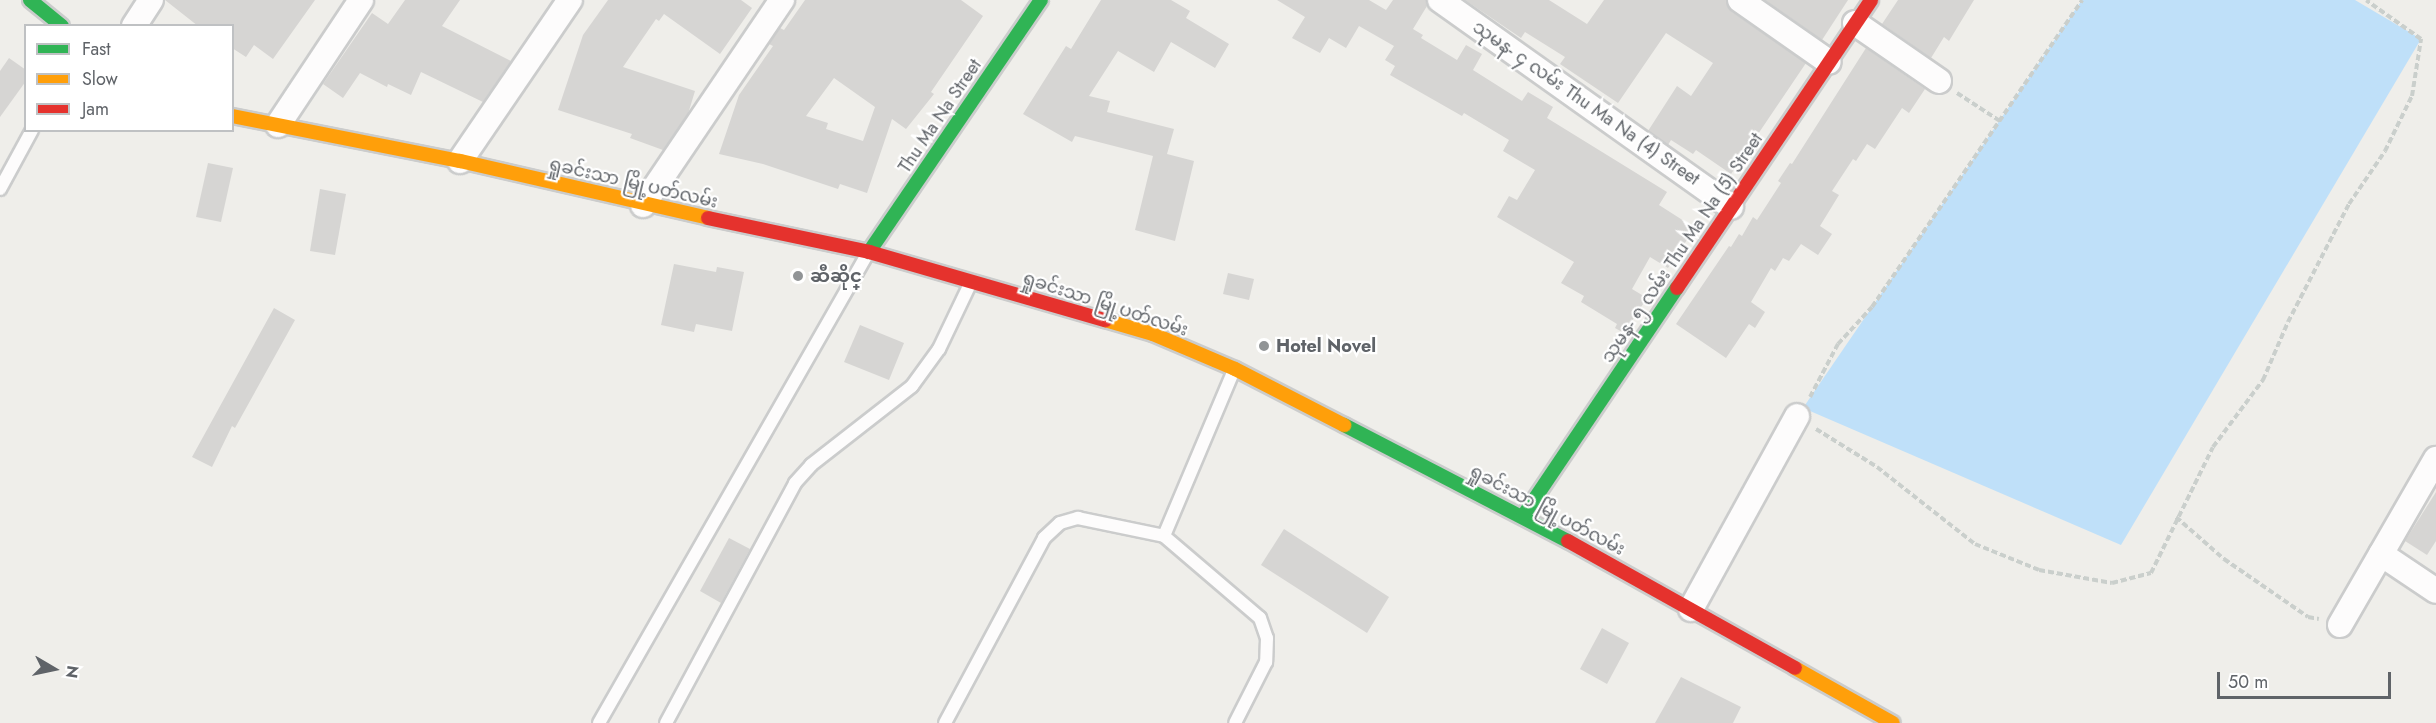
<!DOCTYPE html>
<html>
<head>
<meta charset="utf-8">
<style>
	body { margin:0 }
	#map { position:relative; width:2436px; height:723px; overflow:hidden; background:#efeeea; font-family:Jost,"Noto Sans Myanmar",sans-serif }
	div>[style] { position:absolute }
	.water>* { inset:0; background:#bfe0f9 }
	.building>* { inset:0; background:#d6d5d3 }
	.path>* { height:4px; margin-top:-2px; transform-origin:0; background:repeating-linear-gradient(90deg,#cacfcc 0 6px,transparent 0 9px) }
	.roads { filter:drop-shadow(2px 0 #cbcccc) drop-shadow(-2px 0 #cbcccc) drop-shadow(0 2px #cbcccc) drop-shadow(0 -2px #cbcccc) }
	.lane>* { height:12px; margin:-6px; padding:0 6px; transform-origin:6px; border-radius:6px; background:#fdfcfc }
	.street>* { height:24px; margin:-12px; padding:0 12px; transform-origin:12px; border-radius:12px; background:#fdfcfc }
	.fast>* { height:14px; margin:-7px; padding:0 7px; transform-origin:7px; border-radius:7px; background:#30b455 }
	.slow>* { height:14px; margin:-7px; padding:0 7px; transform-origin:7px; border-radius:7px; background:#ff9f0a }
	.jam>* { height:14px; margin:-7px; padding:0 7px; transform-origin:7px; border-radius:7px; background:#e5322d }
	.dots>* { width:16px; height:16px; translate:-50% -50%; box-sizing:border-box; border:3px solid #fff; border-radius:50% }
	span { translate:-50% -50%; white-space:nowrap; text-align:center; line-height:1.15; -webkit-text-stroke:4.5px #fff; paint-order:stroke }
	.street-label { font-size:18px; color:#5f6368 }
	.poi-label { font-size:18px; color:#5f6368; font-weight:700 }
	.left { translate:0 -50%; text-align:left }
	.legend { position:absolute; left:24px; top:24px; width:210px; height:108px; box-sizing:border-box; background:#fff; border:2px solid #bfc1c3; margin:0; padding:8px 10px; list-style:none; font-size:18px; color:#5f6368 }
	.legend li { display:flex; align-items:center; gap:12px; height:30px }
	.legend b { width:30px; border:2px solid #bfc1c3 }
	.north { position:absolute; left:24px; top:639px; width:60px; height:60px; -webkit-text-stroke:4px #fff; paint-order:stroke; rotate:99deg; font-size:16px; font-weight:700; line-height:24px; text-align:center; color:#5f6368 }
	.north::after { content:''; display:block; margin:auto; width:21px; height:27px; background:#5f6368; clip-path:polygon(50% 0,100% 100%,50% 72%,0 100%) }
	.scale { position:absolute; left:2217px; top:672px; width:174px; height:27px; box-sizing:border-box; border:3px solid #5f6368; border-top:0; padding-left:8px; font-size:18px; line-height:21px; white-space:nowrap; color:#5f6368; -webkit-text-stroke:4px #fff; paint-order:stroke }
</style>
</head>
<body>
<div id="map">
	<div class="water">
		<i style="clip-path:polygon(2082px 0,2355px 0,2421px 39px,2121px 545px,1803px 408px)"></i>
	</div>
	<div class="building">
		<i style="clip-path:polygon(165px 0,315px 0,273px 59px,254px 45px,246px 57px,232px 48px,232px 26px,198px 26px)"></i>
		<i style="clip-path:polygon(405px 0,460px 0,442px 26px,511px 61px,483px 102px,421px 72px,411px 95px,388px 84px,387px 87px,360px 73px,343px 98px,323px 84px,372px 13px,388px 24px)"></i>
		<i style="clip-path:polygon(608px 0,741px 0,752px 8px,720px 54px,664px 14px,659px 21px,656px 19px,623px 67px,695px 91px,688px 114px,663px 150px,630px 138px,632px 134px,558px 110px,583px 35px)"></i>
		<i style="clip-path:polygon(evenodd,805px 0,961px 0,983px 16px,931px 92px,934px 94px,906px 129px,892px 119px,867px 193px,840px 184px,838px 189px,763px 164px,719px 154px,739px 95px,773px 46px,769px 44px,780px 28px,784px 30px,805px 0,834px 78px,875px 107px,863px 141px,826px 129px,828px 123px,806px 116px,834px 78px)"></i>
		<i style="clip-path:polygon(1101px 0,1171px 0,1190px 11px,1186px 18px,1229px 44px,1215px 68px,1171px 42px,1154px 72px,1118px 51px,1089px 96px,1110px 101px,1107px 112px,1174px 129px,1167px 154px,1194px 161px,1175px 241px,1135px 230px,1153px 156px,1075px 136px,1072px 142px,1023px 114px,1066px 46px,1071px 49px)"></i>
		<i style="clip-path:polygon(1277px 0,1369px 0,1386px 10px,1393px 0,1426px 0,1427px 6px,1413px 29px,1423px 35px,1421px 38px,1457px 60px,1466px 45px,1482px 54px,1473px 70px,1522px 101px,1528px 92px,1553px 107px,1547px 118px,1667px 192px,1659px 205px,1695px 228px,1668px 268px,1650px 257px,1632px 289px,1647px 298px,1624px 333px,1615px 328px,1617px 324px,1581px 302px,1584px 296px,1561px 283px,1574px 262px,1497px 217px,1509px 196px,1517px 200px,1535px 170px,1503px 151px,1509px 140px,1464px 113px,1462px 116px,1390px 75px,1395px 66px,1385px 60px,1394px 46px,1359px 26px,1346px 48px,1329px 38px,1320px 53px,1292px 38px,1305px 17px)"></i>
		<i style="clip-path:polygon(1465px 0,1549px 0,1587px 24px,1604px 0,1726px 0,1732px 12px,1806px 63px,1731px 174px,1696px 150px,1693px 154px,1671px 140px,1668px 145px,1648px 131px,1677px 86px,1691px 96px,1713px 63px,1666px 33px,1618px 103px,1560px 64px,1565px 57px,1525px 32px,1521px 38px)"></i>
		<i style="clip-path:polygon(1765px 0,1848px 0,1822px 40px)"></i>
		<i style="clip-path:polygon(1898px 0,1974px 0,1949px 41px,1944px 37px,1931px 58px,1882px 24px)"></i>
		<i style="clip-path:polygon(1866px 48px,1925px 89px,1909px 113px,1902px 108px,1875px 149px,1867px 144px,1856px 161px,1853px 159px,1832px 191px,1839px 195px,1820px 226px,1832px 234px,1818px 255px,1801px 244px,1789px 261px,1783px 258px,1775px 271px,1771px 268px,1751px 302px,1765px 312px,1755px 328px,1749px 324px,1726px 358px,1676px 324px,1729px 246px,1731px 247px,1739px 234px,1742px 236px,1753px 217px,1757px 220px,1781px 183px,1778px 181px,1790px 163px,1792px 164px)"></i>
		<i style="clip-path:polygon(9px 58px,26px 70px,26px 81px,0 117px,0 71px)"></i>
		<i style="clip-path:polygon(208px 163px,233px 168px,221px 222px,196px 217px)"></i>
		<i style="clip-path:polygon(320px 189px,346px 194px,335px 255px,310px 251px)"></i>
		<i style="clip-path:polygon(674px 264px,716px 272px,717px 267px,744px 272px,732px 331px,696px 324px,694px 332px,661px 325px)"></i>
		<i style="clip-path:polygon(1228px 273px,1254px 279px,1249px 300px,1223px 294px)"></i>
		<i style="clip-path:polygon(274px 308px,295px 320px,235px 428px,232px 426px,212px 467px,192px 457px)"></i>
		<i style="clip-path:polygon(860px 325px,904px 343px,889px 380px,844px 362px)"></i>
		<i style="clip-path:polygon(2436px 492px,2436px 541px,2427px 555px,2405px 541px)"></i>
		<i style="clip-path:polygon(1284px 529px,1389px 597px,1367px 633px,1261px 565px)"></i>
		<i style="clip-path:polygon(729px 538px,750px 549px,721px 603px,700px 591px)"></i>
		<i style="clip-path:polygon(1602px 628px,1629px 643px,1607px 684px,1580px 669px)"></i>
		<i style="clip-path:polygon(1681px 677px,1741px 707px,1733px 723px,1655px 723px)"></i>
	</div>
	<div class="path">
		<i style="left:1957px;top:93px;width:51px;rotate:33.1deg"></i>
		<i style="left:1810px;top:397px;width:60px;rotate:-62.2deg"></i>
		<i style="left:1838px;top:344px;width:50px;rotate:-47.4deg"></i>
		<i style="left:1872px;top:307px;width:372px;rotate:-55.6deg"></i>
		<i style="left:1816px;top:429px;width:72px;rotate:31.9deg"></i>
		<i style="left:1877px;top:467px;width:125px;rotate:38.2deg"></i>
		<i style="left:1975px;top:544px;width:69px;rotate:22.1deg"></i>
		<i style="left:2039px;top:570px;width:74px;rotate:10.1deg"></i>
		<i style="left:2112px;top:583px;width:40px;rotate:-14.4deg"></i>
		<i style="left:2151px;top:573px;width:140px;rotate:-63.8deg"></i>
		<i style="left:2213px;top:447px;width:84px;rotate:-53.3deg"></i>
		<i style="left:2263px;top:380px;width:63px;rotate:-66.7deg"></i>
		<i style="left:2288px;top:322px;width:133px;rotate:-62.7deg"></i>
		<i style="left:2349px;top:204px;width:64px;rotate:-55.8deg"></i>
		<i style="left:2385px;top:151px;width:61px;rotate:-63.9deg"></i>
		<i style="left:2412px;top:96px;width:58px;rotate:-81deg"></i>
		<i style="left:2421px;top:39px;width:67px;rotate:-144.7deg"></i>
		<i style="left:2176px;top:517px;width:64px;rotate:41.2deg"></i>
		<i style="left:2224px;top:559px;width:102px;rotate:34.6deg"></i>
		<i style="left:2308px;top:617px;width:11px;rotate:10deg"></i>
	</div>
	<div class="roads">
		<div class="lane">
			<i style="left:0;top:189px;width:67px;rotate:-61.5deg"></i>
			<i style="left:1234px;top:370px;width:180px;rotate:112.9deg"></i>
			<i style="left:1164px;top:536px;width:126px;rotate:40.5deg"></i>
			<i style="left:1260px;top:618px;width:21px;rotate:71deg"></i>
			<i style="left:1267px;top:638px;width:24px;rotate:92deg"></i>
			<i style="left:1266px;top:662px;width:68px;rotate:116.9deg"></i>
			<i style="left:599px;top:723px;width:542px;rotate:-60.22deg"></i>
			<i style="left:666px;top:723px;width:272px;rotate:-61.7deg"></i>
			<i style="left:795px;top:483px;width:24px;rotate:-48deg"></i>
			<i style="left:811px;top:465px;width:128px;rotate:-38deg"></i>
			<i style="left:912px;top:386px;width:46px;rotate:-53.9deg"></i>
			<i style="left:939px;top:349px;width:74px;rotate:-64.5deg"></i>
			<i style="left:945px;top:723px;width:210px;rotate:-61.8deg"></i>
			<i style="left:1044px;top:538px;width:22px;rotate:-43deg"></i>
			<i style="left:1060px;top:523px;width:19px;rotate:-16deg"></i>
			<i style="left:1078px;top:518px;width:88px;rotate:11.8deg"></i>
		</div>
		<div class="street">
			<i style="left:1440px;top:0;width:357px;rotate:35.4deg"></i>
			<i style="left:1740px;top:0;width:108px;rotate:34.9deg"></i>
			<i style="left:1855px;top:23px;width:102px;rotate:34.6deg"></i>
			<i style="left:134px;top:26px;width:31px;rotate:-57deg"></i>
			<i style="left:278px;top:125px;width:150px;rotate:-56.4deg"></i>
			<i style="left:460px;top:161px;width:195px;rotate:-55.7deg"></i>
			<i style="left:643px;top:205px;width:248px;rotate:-55.9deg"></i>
			<i style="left:2381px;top:554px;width:66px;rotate:33.9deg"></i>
			<i style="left:1691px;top:609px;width:220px;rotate:-61.2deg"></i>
			<i style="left:2340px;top:625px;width:192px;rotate:-60deg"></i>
		</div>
		<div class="fast">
			<i style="left:30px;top:0;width:41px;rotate:39.1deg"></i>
			<i style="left:869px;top:252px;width:305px;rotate:-55.7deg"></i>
			<i style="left:1344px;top:425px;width:252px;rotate:27.4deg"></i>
			<i style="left:1523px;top:516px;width:275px;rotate:-56deg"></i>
		</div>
		<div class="slow">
			<i style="left:232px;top:116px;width:232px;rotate:11.2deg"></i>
			<i style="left:460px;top:161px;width:254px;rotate:12.9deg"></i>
			<i style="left:1105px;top:320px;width:50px;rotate:16.3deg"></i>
			<i style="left:1153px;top:334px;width:89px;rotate:23.1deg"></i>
			<i style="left:1235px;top:369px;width:123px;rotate:27.2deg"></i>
			<i style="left:1795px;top:668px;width:112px;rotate:29.3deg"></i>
		</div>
		<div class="jam">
			<i style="left:708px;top:218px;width:165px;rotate:11.9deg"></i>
			<i style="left:869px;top:252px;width:246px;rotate:16.1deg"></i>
			<i style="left:1677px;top:288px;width:347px;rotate:-56deg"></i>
			<i style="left:1568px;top:541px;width:260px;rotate:29.2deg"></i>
		</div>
	</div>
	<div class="dots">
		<i style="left:798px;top:276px;background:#919496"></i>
		<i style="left:1264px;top:346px;background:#919496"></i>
	</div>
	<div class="street-label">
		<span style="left:1586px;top:103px;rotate:35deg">သုမန- ၄ လမ်း Thu Ma Na (4) Street</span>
		<span style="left:940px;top:116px;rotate:-56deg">Thu Ma Na Street</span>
		<span style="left:633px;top:183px;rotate:13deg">ရှုခင်းသာ မြို့ပတ်လမ်း</span>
		<span style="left:1682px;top:248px;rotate:-56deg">သုမန- ၅ လမ်း Thu Ma Na (5) Street</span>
		<span style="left:1105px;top:304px;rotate:18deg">ရှုခင်းသာ မြို့ပတ်လမ်း</span>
		<span style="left:1547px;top:510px;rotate:28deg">ရှုခင်းသာ မြို့ပတ်လမ်း</span>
	</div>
	<div class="poi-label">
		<span class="left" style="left:810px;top:276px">ဆီဆိုင္</span>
		<span class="left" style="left:1276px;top:346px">Hotel Novel</span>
	</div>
	<ul class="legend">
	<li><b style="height:8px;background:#30b455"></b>Fast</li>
	<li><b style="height:8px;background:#ff9f0a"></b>Slow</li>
	<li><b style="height:8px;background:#e5322d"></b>Jam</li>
	</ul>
	<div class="north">N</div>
	<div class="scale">50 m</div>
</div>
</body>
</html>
